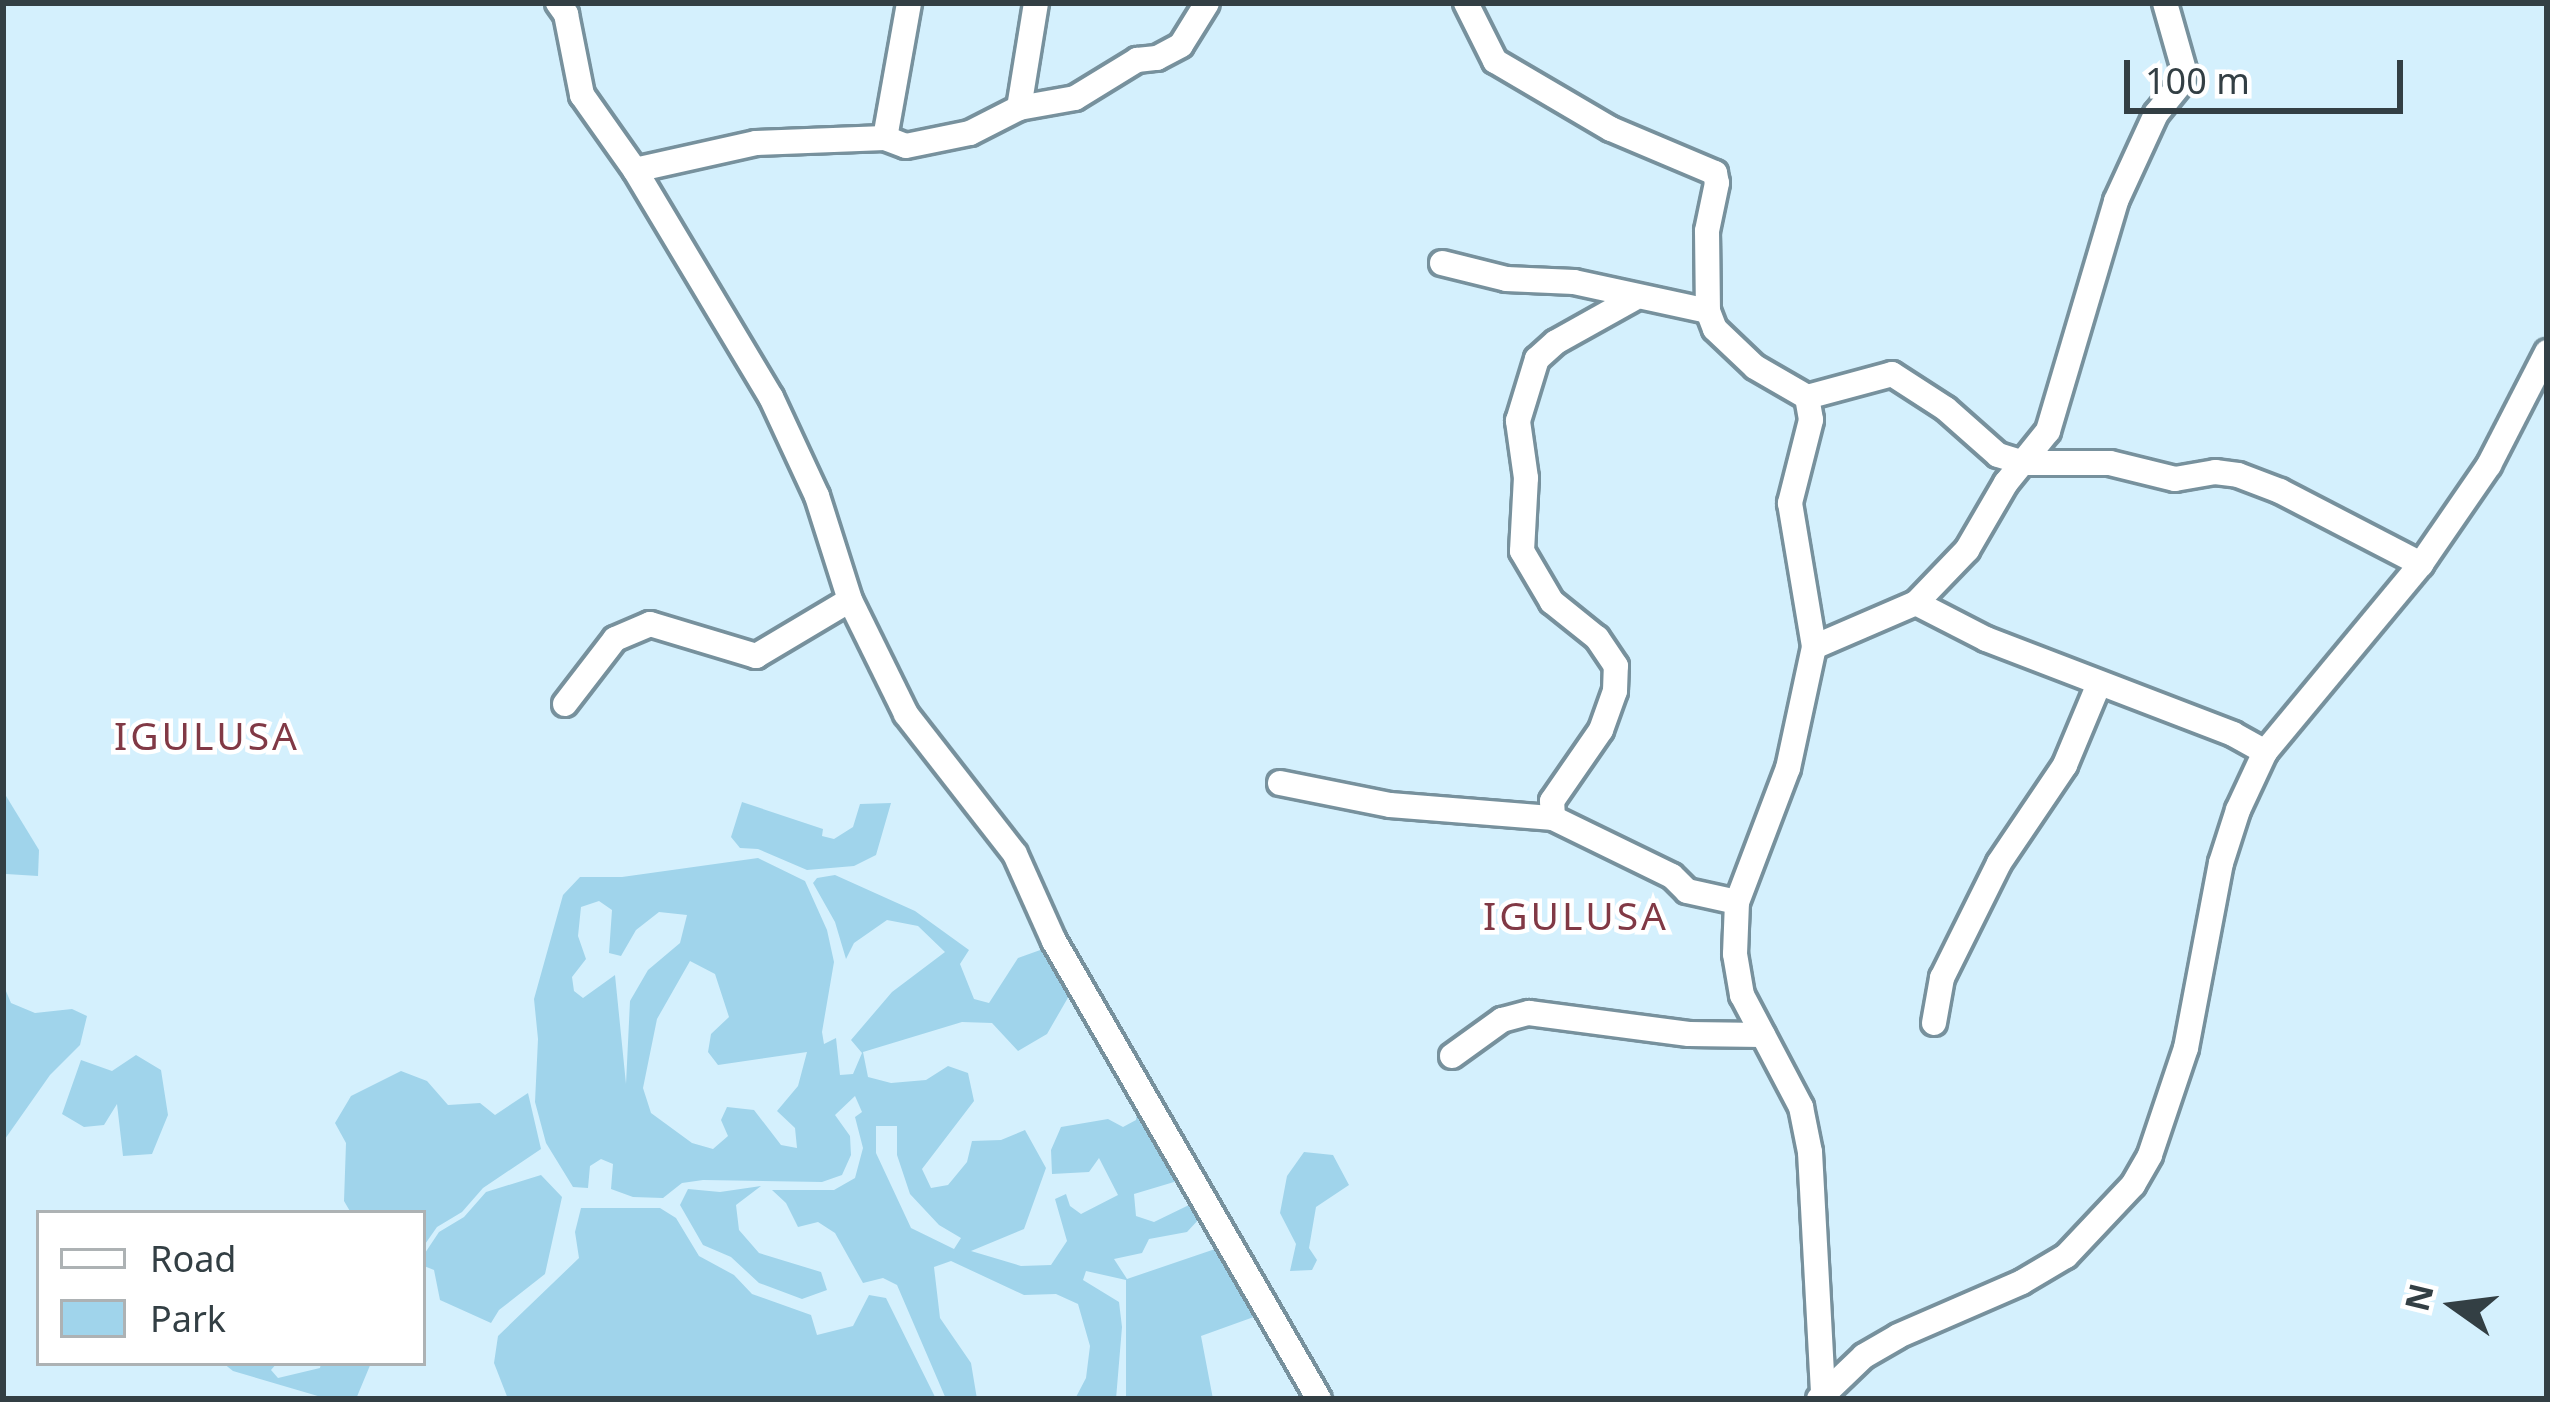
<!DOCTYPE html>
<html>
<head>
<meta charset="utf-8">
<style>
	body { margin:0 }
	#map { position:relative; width:2550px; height:1402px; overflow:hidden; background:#d4f0fd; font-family:"Noto Sans",sans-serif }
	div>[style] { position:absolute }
	.green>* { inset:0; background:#a0d4eb }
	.roads { filter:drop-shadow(3px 0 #77919d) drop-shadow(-3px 0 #77919d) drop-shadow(0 3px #77919d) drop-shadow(0 -3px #77919d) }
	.minor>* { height:24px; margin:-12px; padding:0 12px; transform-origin:12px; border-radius:12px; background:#fff }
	span { translate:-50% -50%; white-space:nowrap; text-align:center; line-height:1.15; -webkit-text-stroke:9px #fff; paint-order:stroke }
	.quarter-label { font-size:39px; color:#813945; letter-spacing:3px }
	.frame { position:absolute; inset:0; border:6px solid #333f44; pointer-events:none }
	.legend { position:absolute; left:36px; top:1210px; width:390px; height:156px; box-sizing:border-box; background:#fff; border:3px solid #adb2b4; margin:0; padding:15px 21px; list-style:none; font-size:36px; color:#333f44 }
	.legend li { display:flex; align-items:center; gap:24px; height:60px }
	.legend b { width:60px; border:3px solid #adb2b4 }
	.north { position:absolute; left:2394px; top:1246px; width:120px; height:120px; -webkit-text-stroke:9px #fff; paint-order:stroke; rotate:284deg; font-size:33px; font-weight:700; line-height:48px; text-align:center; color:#333f44 }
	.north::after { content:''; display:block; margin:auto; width:42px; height:54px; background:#333f44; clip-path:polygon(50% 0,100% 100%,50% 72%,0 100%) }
	.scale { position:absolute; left:2124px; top:60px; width:279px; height:54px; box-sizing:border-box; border:6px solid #333f44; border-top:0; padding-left:15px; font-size:36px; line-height:42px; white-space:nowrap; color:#333f44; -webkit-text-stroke:9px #fff; paint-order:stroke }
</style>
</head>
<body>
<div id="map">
	<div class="green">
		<i style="clip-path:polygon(3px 791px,39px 850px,38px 876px,6px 874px)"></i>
		<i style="clip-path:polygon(742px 802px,823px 829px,822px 836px,834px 839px,853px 827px,860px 804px,891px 803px,876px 855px,854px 866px,807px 870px,758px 849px,740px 848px,731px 837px)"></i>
		<i style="clip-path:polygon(evenodd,758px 858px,805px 881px,827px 930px,834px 962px,822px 1032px,824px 1044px,836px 1038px,840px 1075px,853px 1074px,862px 1053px,851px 1040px,892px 992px,945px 952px,918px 926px,887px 920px,854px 943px,846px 959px,835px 922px,813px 883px,817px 878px,835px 875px,915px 911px,969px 950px,960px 964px,974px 999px,989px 1003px,1018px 958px,1057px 944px,1077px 982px,1047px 1034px,1018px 1051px,992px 1023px,962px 1022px,863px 1052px,868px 1077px,891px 1083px,926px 1080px,948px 1066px,968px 1073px,974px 1101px,922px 1169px,931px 1188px,948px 1185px,967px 1162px,972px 1141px,1001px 1140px,1025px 1130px,1046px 1168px,1024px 1229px,971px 1251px,1021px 1266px,1051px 1265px,1067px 1241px,1055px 1199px,1066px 1194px,1070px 1206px,1081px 1214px,1118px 1195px,1099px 1158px,1089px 1172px,1052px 1174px,1051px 1150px,1061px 1127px,1108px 1119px,1123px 1127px,1136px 1120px,1139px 1101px,1184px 1179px,1134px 1194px,1136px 1216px,1154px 1222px,1189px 1205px,1200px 1218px,1187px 1232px,1149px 1239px,1142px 1253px,1114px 1259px,1127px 1279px,1221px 1247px,1262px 1314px,1201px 1336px,1213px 1399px,1126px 1399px,1126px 1280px,1086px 1271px,1083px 1280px,1119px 1302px,1122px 1327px,1116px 1399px,1075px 1399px,1086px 1378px,1090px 1346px,1078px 1304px,1056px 1294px,1024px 1295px,951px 1261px,934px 1267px,940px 1318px,971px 1363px,977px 1399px,946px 1399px,897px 1285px,883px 1278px,863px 1283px,835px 1233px,818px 1222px,798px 1227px,786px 1203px,772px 1190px,834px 1190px,855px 1178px,863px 1148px,855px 1117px,862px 1112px,855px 1096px,835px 1115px,850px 1136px,851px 1155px,842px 1175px,822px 1182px,703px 1180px,682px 1183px,663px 1198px,633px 1197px,611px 1189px,613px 1164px,601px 1159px,590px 1166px,588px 1188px,573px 1187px,546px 1143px,535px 1102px,538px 1039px,534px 999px,563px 895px,580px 877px,622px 877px,758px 858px,599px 901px,612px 910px,609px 953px,621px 956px,636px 930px,659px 912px,687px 915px,680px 943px,648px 970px,630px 1001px,626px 1084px,615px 975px,583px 998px,574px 991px,572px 977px,586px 959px,578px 936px,581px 907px,599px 901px,758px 858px,690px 961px,715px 974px,729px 1017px,711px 1034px,708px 1052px,718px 1065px,807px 1052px,798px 1086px,777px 1111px,795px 1128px,797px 1148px,781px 1145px,754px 1110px,727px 1107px,721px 1120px,728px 1136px,713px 1149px,692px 1143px,651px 1113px,643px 1088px,657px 1019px,690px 961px,758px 858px,876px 1126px,897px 1126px,897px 1155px,910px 1194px,939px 1225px,961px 1238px,954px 1249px,911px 1228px,876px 1153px,876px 1126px)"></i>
		<i style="clip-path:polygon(3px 984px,11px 1003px,35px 1013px,72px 1009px,87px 1016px,80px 1045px,50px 1075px,5px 1139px)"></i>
		<i style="clip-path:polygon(136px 1055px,161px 1070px,168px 1115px,152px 1154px,123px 1156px,117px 1104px,104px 1125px,84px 1127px,62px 1114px,81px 1060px,112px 1071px)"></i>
		<i style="clip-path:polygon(401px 1071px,427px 1081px,448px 1105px,480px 1103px,495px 1115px,528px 1093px,541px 1149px,483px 1188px,462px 1212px,437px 1227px,423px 1247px,423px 1213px,351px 1213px,344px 1201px,346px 1143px,335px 1123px,351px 1096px)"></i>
		<i style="clip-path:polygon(1304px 1152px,1333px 1155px,1349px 1185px,1316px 1207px,1309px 1248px,1317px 1260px,1312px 1270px,1290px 1271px,1296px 1244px,1280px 1213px,1287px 1176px)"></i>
		<i style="clip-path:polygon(541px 1175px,562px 1197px,545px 1274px,499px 1310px,491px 1323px,440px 1300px,434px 1270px,424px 1266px,423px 1256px,439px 1232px,464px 1217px,486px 1192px)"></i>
		<i style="clip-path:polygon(761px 1186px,736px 1205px,739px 1230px,759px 1253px,821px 1272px,827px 1290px,802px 1299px,759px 1283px,731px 1257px,703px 1245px,680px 1205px,688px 1189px,720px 1192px)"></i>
		<i style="clip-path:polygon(581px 1208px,660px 1208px,676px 1218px,699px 1256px,734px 1275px,752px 1294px,811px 1315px,817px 1335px,853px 1326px,869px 1295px,886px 1298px,936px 1399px,508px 1399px,494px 1363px,498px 1336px,579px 1258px,575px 1232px)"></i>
		<i style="clip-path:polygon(223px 1363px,277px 1363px,271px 1370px,278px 1378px,320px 1368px,321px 1363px,371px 1363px,356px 1399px,328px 1399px,233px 1371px)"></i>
	</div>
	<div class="roads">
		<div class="minor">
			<i style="left:558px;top:3px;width:14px;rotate:54deg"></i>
			<i style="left:566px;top:14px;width:83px;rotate:78.8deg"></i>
			<i style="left:582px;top:95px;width:92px;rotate:54.8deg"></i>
			<i style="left:635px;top:170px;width:265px;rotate:59.1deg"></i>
			<i style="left:771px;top:397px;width:109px;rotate:65.1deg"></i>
			<i style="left:817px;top:496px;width:109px;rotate:72.4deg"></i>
			<i style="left:850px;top:600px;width:127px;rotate:63.8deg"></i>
			<i style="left:906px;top:714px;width:177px;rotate:52.1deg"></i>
			<i style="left:1015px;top:854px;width:95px;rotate:65.9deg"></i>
			<i style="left:1054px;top:941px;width:529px;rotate:59.95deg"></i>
			<i style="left:1466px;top:3px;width:65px;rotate:63.4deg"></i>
			<i style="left:1495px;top:61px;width:134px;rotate:30.4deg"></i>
			<i style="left:1611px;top:129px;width:113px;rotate:22.9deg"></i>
			<i style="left:1715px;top:173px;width:10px;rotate:79deg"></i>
			<i style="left:1717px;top:183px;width:49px;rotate:101.8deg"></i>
			<i style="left:1707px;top:231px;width:80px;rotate:89.3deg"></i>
			<i style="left:1708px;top:311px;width:19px;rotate:69deg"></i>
			<i style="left:1715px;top:329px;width:55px;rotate:43.5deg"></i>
			<i style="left:1755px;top:367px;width:60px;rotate:30deg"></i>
			<i style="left:1807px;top:397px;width:23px;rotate:80deg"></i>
			<i style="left:1811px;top:420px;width:86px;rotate:104.2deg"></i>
			<i style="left:1790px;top:503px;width:146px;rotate:80.5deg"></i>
			<i style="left:1814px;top:647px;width:124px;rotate:102.1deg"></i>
			<i style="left:1788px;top:768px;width:143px;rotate:110.8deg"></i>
			<i style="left:1737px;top:902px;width:52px;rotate:92.2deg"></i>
			<i style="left:1735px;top:954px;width:42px;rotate:80.3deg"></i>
			<i style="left:1742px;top:995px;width:127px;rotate:62.2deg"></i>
			<i style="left:1801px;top:1107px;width:46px;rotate:78.7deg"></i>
			<i style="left:1810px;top:1152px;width:239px;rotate:86.9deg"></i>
			<i style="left:1019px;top:108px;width:106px;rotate:-80.8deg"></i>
			<i style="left:885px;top:138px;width:137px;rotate:-79.9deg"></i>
			<i style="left:635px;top:170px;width:124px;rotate:-12.6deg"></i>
			<i style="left:756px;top:143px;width:129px;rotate:-2.2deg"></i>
			<i style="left:885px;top:138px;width:22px;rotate:21deg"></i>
			<i style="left:906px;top:146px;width:65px;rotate:-11.5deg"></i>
			<i style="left:970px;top:133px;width:55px;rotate:-27deg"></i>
			<i style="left:1019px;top:108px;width:57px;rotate:-10.1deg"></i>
			<i style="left:1075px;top:98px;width:73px;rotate:-31.5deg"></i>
			<i style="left:1137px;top:60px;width:20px;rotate:-6deg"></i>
			<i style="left:1157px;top:58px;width:27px;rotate:-28deg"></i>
			<i style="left:1181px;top:45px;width:49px;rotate:-58.2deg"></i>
			<i style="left:1442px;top:263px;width:66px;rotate:14deg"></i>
			<i style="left:1506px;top:279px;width:68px;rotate:2.5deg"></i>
			<i style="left:1574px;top:282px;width:137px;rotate:12.2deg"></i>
			<i style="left:1807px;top:397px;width:88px;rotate:-15.1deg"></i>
			<i style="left:1892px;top:374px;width:64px;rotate:32.9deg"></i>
			<i style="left:1946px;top:409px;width:69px;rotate:41.5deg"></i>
			<i style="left:1998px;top:455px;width:27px;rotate:17deg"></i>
			<i style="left:2024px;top:463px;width:86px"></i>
			<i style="left:2110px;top:463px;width:67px;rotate:13.8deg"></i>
			<i style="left:2175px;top:479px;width:41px;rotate:-9.9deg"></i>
			<i style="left:2215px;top:472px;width:23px;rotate:7deg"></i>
			<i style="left:2238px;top:475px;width:45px;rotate:20.9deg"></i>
			<i style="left:2280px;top:491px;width:159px;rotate:27.4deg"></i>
			<i style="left:1916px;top:603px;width:79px;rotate:27.2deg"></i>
			<i style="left:1986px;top:639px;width:265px;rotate:21deg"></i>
			<i style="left:2233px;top:734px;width:37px;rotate:29deg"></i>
			<i style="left:1814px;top:647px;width:111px;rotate:-23.3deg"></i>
			<i style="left:1916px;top:603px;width:74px;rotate:-46.1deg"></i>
			<i style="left:1967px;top:550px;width:78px;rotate:-59.8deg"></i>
			<i style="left:2006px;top:483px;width:67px;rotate:-51.1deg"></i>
			<i style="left:2048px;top:431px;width:240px;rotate:-73.5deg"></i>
			<i style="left:2116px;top:201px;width:96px;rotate:-65.3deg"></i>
			<i style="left:2156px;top:114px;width:40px;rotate:-51deg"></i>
			<i style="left:2181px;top:83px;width:13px;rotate:-77deg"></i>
			<i style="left:2184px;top:70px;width:70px;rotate:-105.8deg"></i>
			<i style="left:565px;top:704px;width:82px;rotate:-52.4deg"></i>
			<i style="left:615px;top:639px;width:38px;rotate:-23deg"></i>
			<i style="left:650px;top:624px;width:111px;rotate:16.8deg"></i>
			<i style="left:756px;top:656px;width:109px;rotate:-30.8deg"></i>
			<i style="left:1280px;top:783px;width:112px;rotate:11.3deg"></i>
			<i style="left:1390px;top:805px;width:164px;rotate:4.6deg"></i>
			<i style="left:1553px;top:818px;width:132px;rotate:26deg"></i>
			<i style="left:1672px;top:876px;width:21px;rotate:45deg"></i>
			<i style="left:1687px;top:891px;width:51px;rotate:12.4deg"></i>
			<i style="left:1553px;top:818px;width:17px;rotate:-93deg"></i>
			<i style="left:1552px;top:801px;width:86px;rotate:-55.4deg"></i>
			<i style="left:1601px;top:730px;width:41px;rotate:-70.3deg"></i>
			<i style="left:1615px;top:691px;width:25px;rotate:-88deg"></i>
			<i style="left:1616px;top:666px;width:34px;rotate:-124deg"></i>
			<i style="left:1597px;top:638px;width:58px;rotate:-141.3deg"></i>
			<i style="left:1552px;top:602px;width:59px;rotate:-120.5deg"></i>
			<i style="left:1522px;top:551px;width:73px;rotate:-86.9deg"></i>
			<i style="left:1526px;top:478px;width:58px;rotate:-98deg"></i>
			<i style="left:1518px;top:421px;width:65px;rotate:-73deg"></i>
			<i style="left:1537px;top:359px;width:25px;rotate:-42deg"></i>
			<i style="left:1556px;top:342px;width:88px;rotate:-29.2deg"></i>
			<i style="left:1934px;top:1023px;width:46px;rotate:-79.9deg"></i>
			<i style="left:1942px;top:978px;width:128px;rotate:-63.6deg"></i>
			<i style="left:1999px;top:863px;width:118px;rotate:-56deg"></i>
			<i style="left:2065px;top:765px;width:86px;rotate:-67.3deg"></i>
			<i style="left:1452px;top:1056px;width:62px;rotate:-35.8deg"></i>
			<i style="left:1502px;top:1020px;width:28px;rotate:-15deg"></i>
			<i style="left:1529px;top:1013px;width:161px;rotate:7.5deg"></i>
			<i style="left:1689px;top:1034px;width:74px;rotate:0.8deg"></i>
			<i style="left:1819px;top:1399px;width:62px;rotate:-43.7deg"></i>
			<i style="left:1864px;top:1356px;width:39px;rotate:-30deg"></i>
			<i style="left:1898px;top:1336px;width:135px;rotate:-23.5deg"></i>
			<i style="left:2022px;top:1282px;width:51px;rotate:-30.6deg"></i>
			<i style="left:2066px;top:1256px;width:98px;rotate:-46.7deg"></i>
			<i style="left:2133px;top:1185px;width:34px;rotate:-60deg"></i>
			<i style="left:2150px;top:1155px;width:113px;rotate:-71.4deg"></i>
			<i style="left:2186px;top:1048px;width:188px;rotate:-79.3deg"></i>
			<i style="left:2221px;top:863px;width:56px;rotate:-72.2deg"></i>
			<i style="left:2238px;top:810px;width:64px;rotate:-65deg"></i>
			<i style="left:2265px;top:752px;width:244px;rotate:-50.3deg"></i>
			<i style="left:2421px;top:564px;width:120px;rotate:-55.5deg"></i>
			<i style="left:2489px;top:465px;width:127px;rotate:-62.8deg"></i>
		</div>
	</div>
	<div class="quarter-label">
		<span style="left:207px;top:735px">IGULUSA</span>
		<span style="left:1576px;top:915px">IGULUSA</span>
	</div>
	<div class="frame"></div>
	<ul class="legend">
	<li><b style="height:15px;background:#fff"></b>Road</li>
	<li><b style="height:33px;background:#a0d4eb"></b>Park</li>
	</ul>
	<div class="north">N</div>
	<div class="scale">100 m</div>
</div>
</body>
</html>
